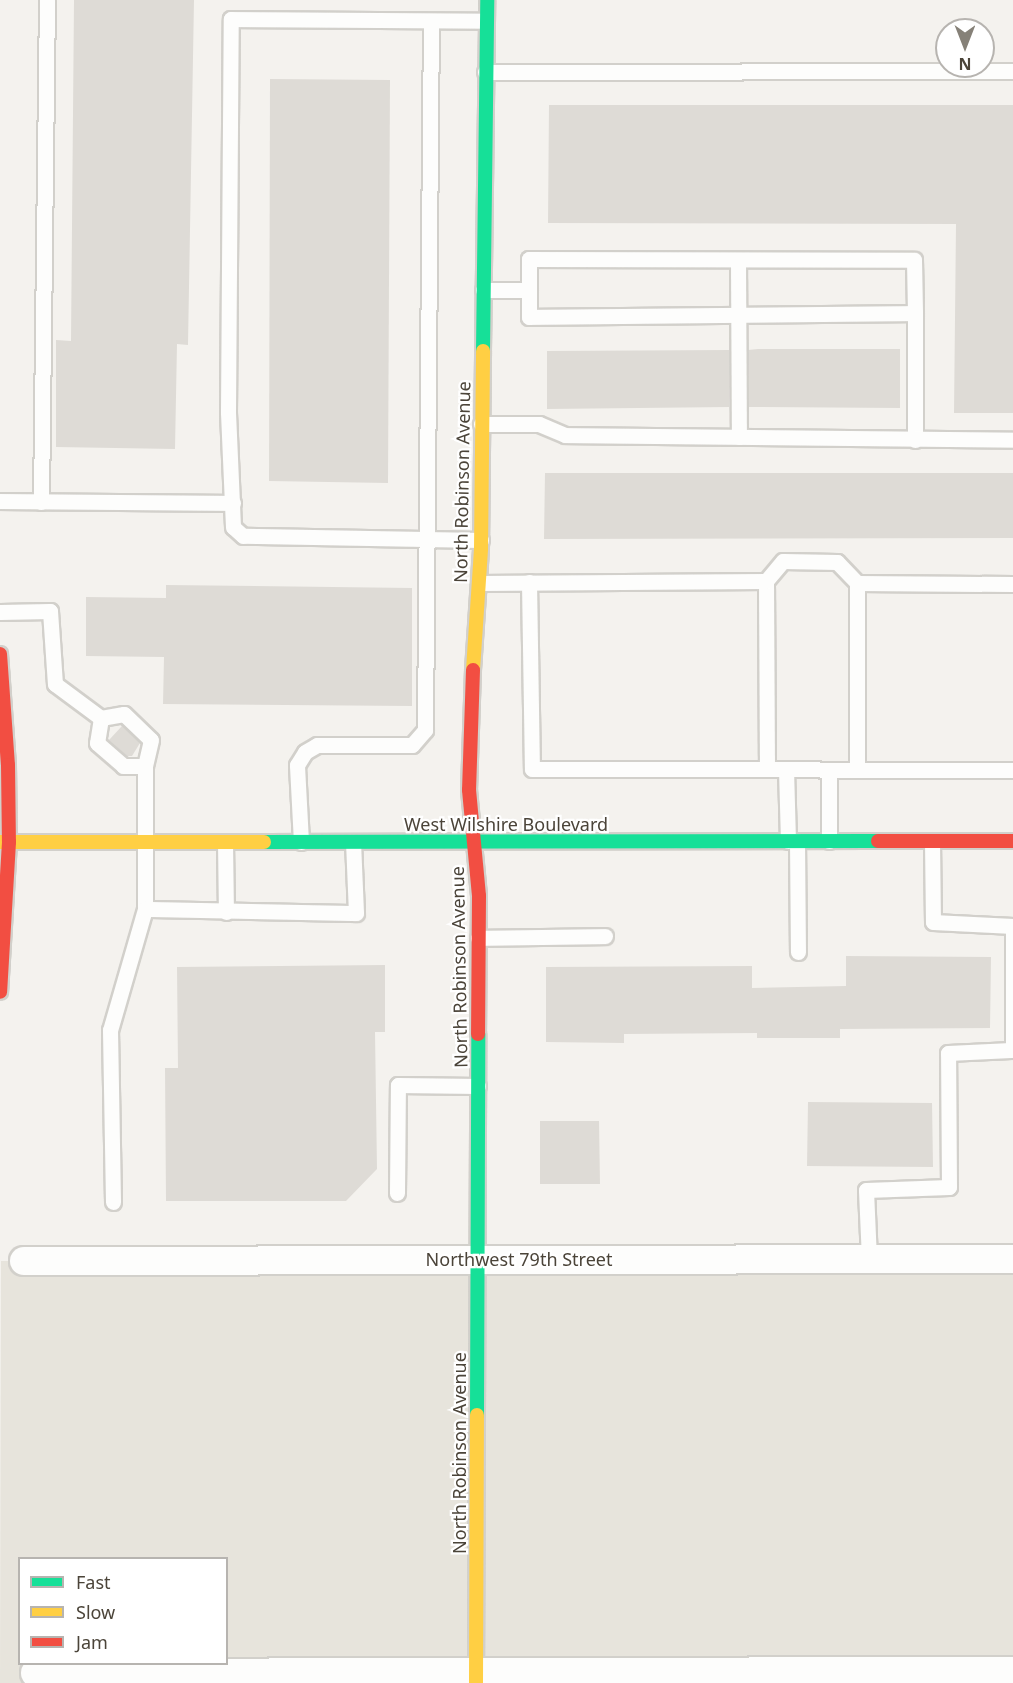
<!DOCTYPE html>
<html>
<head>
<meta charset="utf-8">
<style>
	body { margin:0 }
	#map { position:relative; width:1013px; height:1683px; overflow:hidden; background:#f4f2ee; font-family:"Noto Sans",sans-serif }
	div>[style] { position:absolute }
	.residential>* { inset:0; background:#e7e4dc }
	.building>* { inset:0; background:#dedbd6 }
	.roads { filter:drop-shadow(2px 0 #d2d0cb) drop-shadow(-2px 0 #d2d0cb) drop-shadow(0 2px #d2d0cb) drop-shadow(0 -2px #d2d0cb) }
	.lane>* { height:15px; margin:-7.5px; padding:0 7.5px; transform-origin:7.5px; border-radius:7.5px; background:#fdfdfc }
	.street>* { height:28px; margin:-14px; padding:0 14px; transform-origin:14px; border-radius:14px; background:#fdfdfc }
	.fast>* { height:14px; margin:-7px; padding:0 7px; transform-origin:7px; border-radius:7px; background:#16e098 }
	.slow>* { height:14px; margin:-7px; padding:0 7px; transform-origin:7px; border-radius:7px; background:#ffcf43 }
	.jam>* { height:14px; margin:-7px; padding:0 7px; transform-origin:7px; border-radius:7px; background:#f24e42 }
	span { translate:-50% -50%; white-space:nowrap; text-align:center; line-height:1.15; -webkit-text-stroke:4.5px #fff; paint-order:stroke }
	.street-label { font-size:18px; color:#4b4439 }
	.legend { position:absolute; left:18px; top:1557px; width:210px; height:108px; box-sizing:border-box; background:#fff; border:2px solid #b7b4b0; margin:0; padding:8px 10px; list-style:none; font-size:18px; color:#4b4439 }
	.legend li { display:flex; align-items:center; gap:12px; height:30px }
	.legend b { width:30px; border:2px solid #b7b4b0 }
	.north { position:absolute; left:935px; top:18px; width:60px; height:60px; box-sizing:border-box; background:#fff; border:2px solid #b7b4b0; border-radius:50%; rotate:180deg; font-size:16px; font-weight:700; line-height:24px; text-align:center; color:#4b4439 }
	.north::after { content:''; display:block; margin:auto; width:21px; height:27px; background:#868178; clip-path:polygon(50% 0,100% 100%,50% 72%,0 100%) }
</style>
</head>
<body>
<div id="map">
	<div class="residential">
		<i style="clip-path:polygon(evenodd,1013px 1259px,1013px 1683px,0 1683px,1px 1261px,1013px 1259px,20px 1558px,226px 1558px,226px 1664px,20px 1664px,20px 1558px)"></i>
	</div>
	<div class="building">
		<i style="clip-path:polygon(74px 0,194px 0,188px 345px,177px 344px,175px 449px,56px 447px,56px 340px,71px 341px)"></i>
		<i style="clip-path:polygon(270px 79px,390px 80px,388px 483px,269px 481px)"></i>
		<i style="clip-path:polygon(549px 105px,1013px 105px,1013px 413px,954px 413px,956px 224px,548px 223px)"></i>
		<i style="clip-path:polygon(758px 349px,900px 349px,900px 408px,749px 407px,748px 350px)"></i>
		<i style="clip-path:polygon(729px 350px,729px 407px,547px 409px,547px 351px)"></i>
		<i style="clip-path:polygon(545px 473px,1013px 473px,1013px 538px,544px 539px)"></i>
		<i style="clip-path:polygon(166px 585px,412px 588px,412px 706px,163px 704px,164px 657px,86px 656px,86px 597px,166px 598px)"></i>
		<i style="clip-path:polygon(122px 726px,140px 743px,132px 756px,127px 756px,109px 740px)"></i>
		<i style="clip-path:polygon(846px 956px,991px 957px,990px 1028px,840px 1029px,840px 1038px,757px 1038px,757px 1033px,624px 1034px,624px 1043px,546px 1042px,546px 967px,752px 966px,752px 988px,846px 986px)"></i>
		<i style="clip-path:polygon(385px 965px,385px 1032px,375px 1032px,377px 1169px,346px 1201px,166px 1201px,165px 1068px,178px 1068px,177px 967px)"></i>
		<i style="clip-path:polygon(808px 1102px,932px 1103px,933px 1167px,807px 1166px)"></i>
		<i style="clip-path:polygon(540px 1121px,599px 1121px,600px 1184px,540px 1184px)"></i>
	</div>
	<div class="roads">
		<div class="lane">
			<i style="left:485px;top:72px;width:528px;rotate:-0.11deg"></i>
			<i style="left:738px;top:260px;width:177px;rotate:89.7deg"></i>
			<i style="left:483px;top:290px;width:46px"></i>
			<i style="left:915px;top:313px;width:386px;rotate:179.4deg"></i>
			<i style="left:529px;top:317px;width:58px;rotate:-90deg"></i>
			<i style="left:529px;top:259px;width:385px;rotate:0.1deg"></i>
			<i style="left:914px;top:260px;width:53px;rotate:88.9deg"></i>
			<i style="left:915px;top:313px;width:127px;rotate:90deg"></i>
			<i style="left:481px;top:424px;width:58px"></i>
			<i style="left:539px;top:424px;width:28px;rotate:23deg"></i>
			<i style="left:565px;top:435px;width:448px;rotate:0.6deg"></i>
			<i style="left:0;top:501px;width:233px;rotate:0.5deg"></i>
			<i style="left:41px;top:502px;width:502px;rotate:-89.32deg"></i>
			<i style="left:481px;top:540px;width:238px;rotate:-179deg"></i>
			<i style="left:243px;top:536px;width:13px;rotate:-138deg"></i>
			<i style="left:233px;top:527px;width:115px;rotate:-92.5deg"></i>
			<i style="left:228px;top:412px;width:393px;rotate:-89.6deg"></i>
			<i style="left:231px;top:19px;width:255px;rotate:0.4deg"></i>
			<i style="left:766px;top:581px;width:188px;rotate:89.7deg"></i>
			<i style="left:529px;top:582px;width:187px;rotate:89.1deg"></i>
			<i style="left:532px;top:769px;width:481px;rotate:0.1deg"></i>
			<i style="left:479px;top:583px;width:287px;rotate:-0.4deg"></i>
			<i style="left:766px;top:581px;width:26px;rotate:-50deg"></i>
			<i style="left:783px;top:561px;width:54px;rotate:1.1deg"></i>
			<i style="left:837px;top:562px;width:29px;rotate:46deg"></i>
			<i style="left:857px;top:583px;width:156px;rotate:0.4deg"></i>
			<i style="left:857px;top:583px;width:187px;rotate:90deg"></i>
			<i style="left:0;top:612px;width:50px;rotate:-1.1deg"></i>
			<i style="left:50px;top:611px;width:73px;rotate:86.1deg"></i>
			<i style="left:55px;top:684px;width:57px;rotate:36.5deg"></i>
			<i style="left:101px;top:718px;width:23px;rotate:-10deg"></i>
			<i style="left:124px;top:714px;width:37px;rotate:44deg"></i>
			<i style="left:151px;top:740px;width:27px;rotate:103deg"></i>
			<i style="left:145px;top:766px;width:143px;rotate:90deg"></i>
			<i style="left:145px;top:909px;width:126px;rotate:106.1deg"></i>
			<i style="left:110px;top:1030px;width:172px;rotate:89deg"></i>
			<i style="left:101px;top:718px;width:25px;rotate:99deg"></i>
			<i style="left:97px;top:743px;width:35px;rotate:41deg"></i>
			<i style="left:123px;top:766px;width:22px"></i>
			<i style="left:786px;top:769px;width:72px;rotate:88.4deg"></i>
			<i style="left:829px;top:770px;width:71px;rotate:90deg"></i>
			<i style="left:797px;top:841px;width:111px;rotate:89.5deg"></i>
			<i style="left:932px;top:841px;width:81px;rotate:89.3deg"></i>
			<i style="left:933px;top:922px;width:80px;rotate:2.9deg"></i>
			<i style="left:225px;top:842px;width:70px;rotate:89.2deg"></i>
			<i style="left:301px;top:842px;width:77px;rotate:-93deg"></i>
			<i style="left:297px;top:765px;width:15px;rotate:-58deg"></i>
			<i style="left:305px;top:752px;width:14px;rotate:-30deg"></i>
			<i style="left:317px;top:745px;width:95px"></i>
			<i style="left:412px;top:745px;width:20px;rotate:-49deg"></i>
			<i style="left:425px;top:730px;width:709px;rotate:-89.52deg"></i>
			<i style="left:145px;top:909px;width:211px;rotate:1.1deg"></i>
			<i style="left:356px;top:913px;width:71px;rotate:-92.4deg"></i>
			<i style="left:1013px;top:929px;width:121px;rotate:90deg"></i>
			<i style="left:478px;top:938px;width:127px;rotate:-0.9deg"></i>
			<i style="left:397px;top:1193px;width:108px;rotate:-89.5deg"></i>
			<i style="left:398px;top:1085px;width:80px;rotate:0.7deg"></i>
			<i style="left:869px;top:1259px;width:69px;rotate:-92.5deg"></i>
			<i style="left:866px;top:1190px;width:83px;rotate:-2.1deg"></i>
			<i style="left:949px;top:1187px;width:134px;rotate:-90.4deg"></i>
			<i style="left:948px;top:1053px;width:63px;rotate:-2.7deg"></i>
		</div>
		<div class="street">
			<i style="left:24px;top:1261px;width:989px;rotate:-0.12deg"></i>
			<i style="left:35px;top:1673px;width:978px;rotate:-0.12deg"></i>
		</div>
		<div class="fast">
			<i style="left:483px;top:351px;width:351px;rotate:-89.3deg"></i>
			<i style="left:264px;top:842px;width:614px;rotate:-0.09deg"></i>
			<i style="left:477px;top:1415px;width:381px;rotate:-89.8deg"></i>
		</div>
		<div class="slow">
			<i style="left:473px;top:670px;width:122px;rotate:-86.2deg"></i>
			<i style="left:481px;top:548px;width:197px;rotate:-89.4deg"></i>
			<i style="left:0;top:842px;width:264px"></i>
			<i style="left:476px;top:1683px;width:268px;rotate:-89.8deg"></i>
		</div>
		<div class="jam">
			<i style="left:0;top:654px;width:111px;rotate:85.9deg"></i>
			<i style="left:8px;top:765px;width:77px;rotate:89.3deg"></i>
			<i style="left:9px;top:842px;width:150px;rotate:93.4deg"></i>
			<i style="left:473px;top:670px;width:120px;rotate:91.9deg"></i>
			<i style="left:469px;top:790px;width:106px;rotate:84.6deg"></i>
			<i style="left:479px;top:896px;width:138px;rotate:90.4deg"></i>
			<i style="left:878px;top:841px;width:135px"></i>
		</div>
	</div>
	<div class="street-label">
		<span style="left:462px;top:482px;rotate:-89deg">North Robinson Avenue</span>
		<span style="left:506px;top:824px">West Wilshire Boulevard</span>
		<span style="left:459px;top:967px;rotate:-91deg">North Robinson Avenue</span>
		<span style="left:519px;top:1259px">Northwest 79th Street</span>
		<span style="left:459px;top:1453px;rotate:-90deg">North Robinson Avenue</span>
	</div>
	<ul class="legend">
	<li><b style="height:8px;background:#16e098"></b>Fast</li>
	<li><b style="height:8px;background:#ffcf43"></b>Slow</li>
	<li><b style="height:8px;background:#f24e42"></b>Jam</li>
	</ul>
	<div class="north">N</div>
</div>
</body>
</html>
